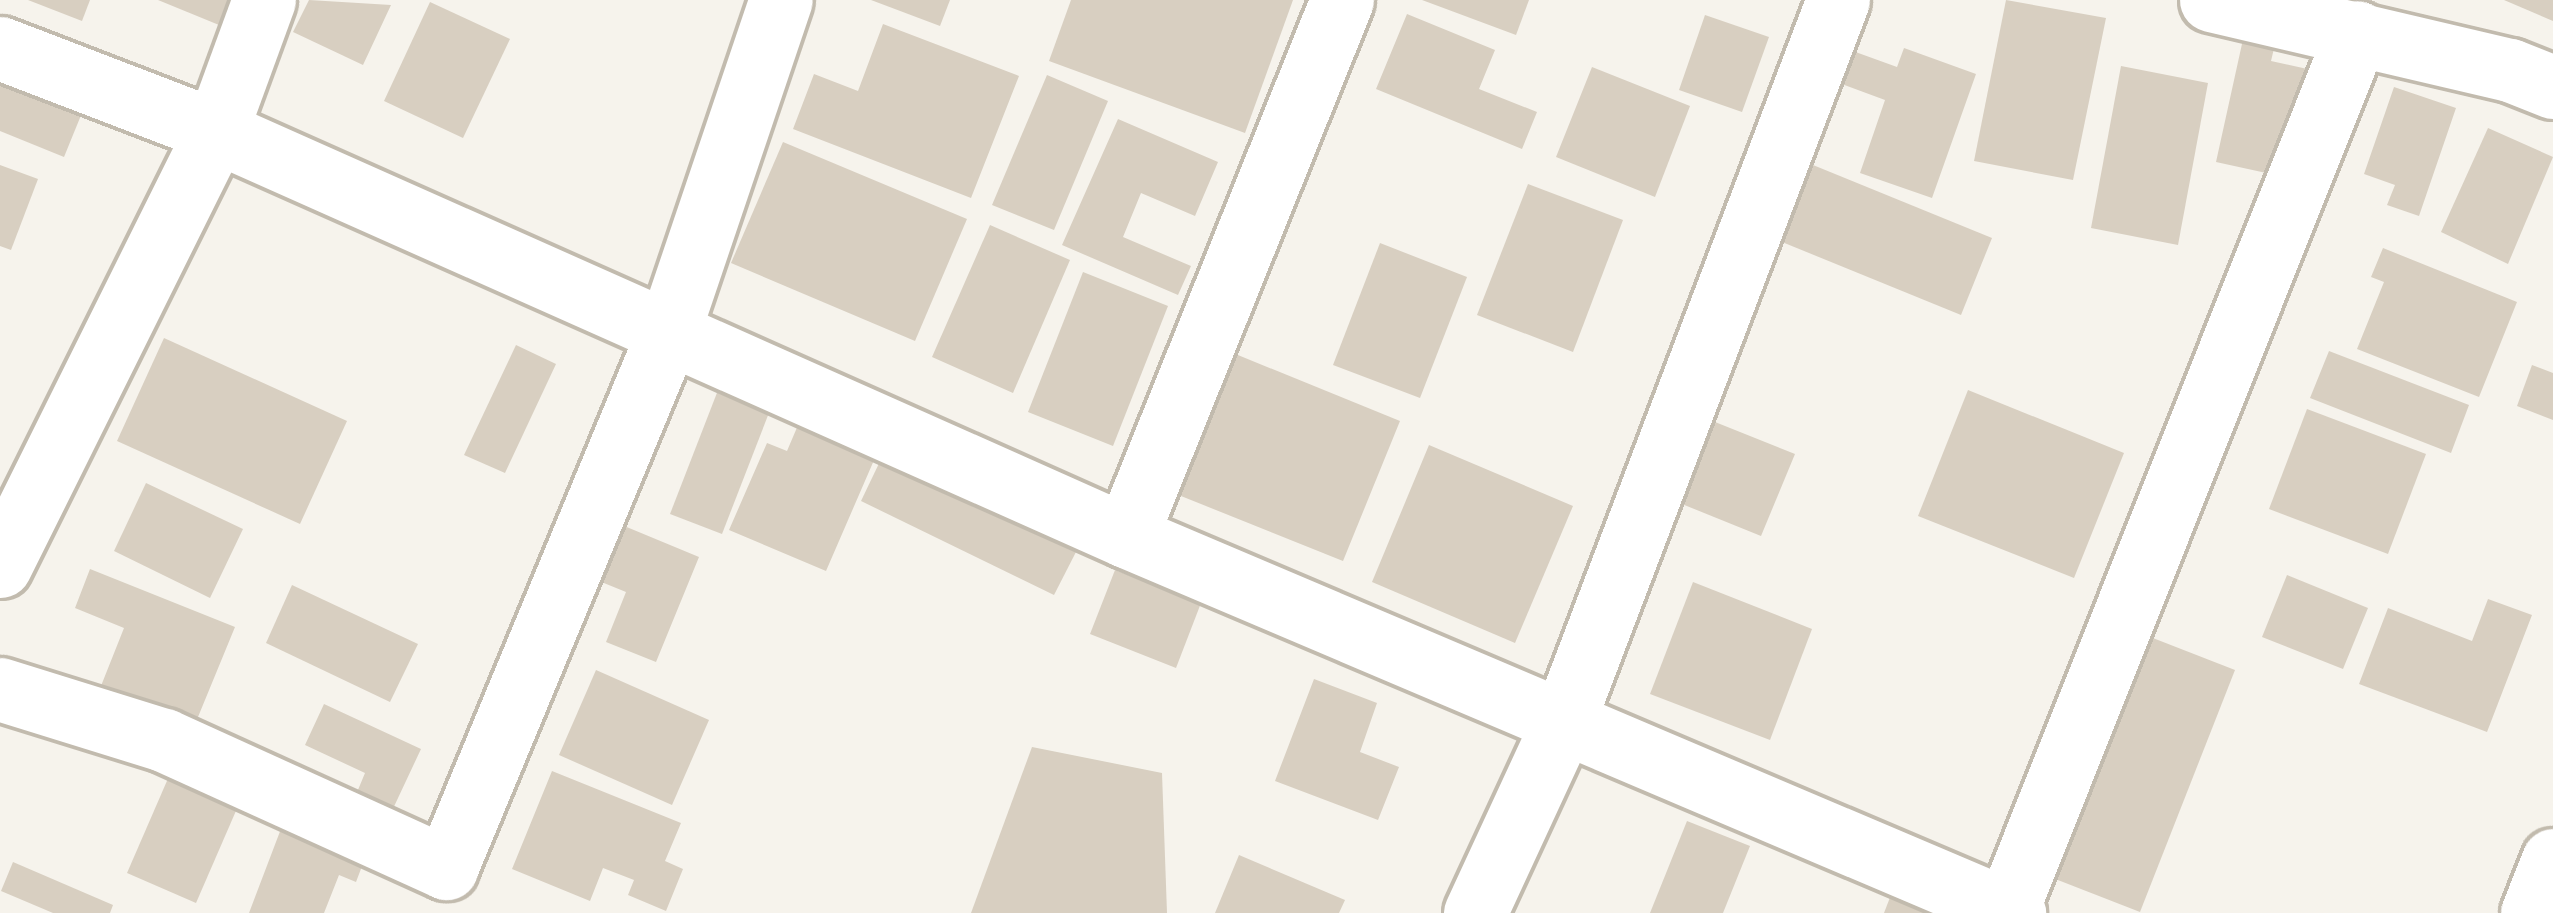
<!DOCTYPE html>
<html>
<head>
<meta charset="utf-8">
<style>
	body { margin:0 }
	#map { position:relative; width:2553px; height:913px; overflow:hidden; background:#f6f3ec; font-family:"Titillium Web",sans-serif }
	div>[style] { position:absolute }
	.building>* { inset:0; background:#d8cfc1 }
	.roads { filter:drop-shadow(3px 0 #c2bbae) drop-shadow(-3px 0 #c2bbae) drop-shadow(0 3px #c2bbae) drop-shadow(0 -3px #c2bbae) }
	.street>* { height:63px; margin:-31.5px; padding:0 31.5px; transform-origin:31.5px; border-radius:31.5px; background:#fff }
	span { translate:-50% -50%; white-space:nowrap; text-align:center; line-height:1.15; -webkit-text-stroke:10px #fff; paint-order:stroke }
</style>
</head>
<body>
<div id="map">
	<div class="building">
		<i style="clip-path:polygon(28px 0,90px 0,82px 21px)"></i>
		<i style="clip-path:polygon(158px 0,229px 0,219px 25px)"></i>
		<i style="clip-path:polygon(309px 0,391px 5px,363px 65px,293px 32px)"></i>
		<i style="clip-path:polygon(871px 0,950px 0,940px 26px)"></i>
		<i style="clip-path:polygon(1071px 0,1293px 0,1245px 133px,1049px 61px)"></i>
		<i style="clip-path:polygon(1422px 0,1529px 0,1516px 35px)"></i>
		<i style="clip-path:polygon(2006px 0,2106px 18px,2073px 180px,1974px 161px)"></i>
		<i style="clip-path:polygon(2504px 0,2553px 0,2553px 21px)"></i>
		<i style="clip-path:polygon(430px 2px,510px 39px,463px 138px,384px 101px)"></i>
		<i style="clip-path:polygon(2249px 12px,2281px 19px,2271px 61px,2321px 72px,2298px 180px,2216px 162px)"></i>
		<i style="clip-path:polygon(1407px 14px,1495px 50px,1479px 89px,1537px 112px,1522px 149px,1376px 89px)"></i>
		<i style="clip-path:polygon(1705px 15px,1769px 37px,1742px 112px,1679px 90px)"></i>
		<i style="clip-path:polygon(883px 24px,1019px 76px,971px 198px,793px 129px,814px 74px,858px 91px)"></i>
		<i style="clip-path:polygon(1904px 48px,1976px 74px,1932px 198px,1860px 173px,1885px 100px,1839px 83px,1850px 50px,1897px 67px)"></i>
		<i style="clip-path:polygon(2121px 66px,2208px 83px,2178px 245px,2091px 228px)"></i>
		<i style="clip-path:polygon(1592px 67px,1690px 106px,1655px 197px,1556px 157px)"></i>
		<i style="clip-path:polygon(0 68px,86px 103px,64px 157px,0 131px)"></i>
		<i style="clip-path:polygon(1047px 75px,1108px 101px,1054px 230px,992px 205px)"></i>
		<i style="clip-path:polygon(2394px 87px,2456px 108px,2419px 216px,2387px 205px,2395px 185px,2364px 174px)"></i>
		<i style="clip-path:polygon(1118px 119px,1218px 162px,1195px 216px,1141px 193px,1123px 237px,1191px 266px,1178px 295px,1062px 245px)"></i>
		<i style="clip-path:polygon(2488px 128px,2553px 157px,2508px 264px,2441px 232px)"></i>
		<i style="clip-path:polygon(783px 142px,967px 219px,915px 341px,731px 263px)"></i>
		<i style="clip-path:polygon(0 165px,38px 179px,11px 250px,0 246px)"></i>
		<i style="clip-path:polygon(1813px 165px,1992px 238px,1961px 315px,1782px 242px)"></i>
		<i style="clip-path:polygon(1528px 184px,1623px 220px,1573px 352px,1477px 315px)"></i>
		<i style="clip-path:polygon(990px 225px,1070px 260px,1013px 393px,932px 357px)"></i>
		<i style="clip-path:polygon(1380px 243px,1467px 277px,1420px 398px,1333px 365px)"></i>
		<i style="clip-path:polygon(2383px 248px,2517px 302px,2479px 397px,2357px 349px,2384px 282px,2371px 277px)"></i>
		<i style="clip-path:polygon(1083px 272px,1168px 306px,1113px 446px,1028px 412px)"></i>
		<i style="clip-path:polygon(164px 338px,347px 421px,300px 524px,117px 441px)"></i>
		<i style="clip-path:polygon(516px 345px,556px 364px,505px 473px,464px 455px)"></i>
		<i style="clip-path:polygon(2329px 351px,2469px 405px,2451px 453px,2310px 398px)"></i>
		<i style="clip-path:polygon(1233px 353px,1400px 421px,1343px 561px,1176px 494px)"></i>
		<i style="clip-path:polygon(2532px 365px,2553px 373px,2553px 420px,2517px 406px)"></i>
		<i style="clip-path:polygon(720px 385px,772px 405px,722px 534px,670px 514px)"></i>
		<i style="clip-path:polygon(1968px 390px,2124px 453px,2074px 578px,1918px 516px)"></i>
		<i style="clip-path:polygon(2307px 409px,2426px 454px,2388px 554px,2269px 509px)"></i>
		<i style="clip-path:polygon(804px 411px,881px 444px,826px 571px,729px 530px,767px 443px,787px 451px)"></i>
		<i style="clip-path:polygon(1705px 418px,1795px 454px,1761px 536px,1672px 500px)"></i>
		<i style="clip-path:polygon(1429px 445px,1573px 506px,1515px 643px,1372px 582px)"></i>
		<i style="clip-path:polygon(883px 455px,1077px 550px,1054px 595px,861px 501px)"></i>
		<i style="clip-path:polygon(146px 483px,243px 529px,210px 598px,114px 551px)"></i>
		<i style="clip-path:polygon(617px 523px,699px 557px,656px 662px,606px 642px,626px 592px,594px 579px)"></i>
		<i style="clip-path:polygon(90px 569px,235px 627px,191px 734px,97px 696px,124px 628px,75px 608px)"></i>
		<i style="clip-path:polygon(1115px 570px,1201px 603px,1176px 668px,1090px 634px)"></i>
		<i style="clip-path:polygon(2287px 575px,2368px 608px,2343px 669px,2262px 637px)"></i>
		<i style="clip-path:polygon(1693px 582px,1812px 629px,1770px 740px,1650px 694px)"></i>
		<i style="clip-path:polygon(292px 585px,418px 644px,390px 702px,266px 643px)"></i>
		<i style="clip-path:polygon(2488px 599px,2532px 615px,2487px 732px,2359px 684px,2388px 608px,2472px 641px)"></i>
		<i style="clip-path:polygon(2140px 633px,2235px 670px,2140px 912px,2045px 875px)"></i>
		<i style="clip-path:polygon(596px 670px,709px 720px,672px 805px,559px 755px)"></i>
		<i style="clip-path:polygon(1314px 679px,1377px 703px,1360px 752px,1399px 767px,1378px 820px,1275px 781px)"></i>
		<i style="clip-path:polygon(324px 704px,421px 749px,383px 830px,348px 814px,365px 773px,305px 745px)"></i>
		<i style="clip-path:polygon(1032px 747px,1162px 773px,1167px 913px,971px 913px)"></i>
		<i style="clip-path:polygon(173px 767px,242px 797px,196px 903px,127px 873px)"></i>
		<i style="clip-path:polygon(552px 771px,681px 823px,665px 861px,683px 869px,666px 911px,628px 895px,634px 880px,603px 868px,590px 901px,512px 869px)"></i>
		<i style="clip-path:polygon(287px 813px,370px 845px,356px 882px,339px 875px,324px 913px,249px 913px)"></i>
		<i style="clip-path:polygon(1687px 821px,1750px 846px,1723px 913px,1650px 913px)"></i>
		<i style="clip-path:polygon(1239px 855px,1345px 900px,1339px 913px,1215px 913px)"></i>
		<i style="clip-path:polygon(13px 862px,113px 905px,110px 913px,53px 913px,1px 891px)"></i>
		<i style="clip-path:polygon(1894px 887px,1957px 913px,1884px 913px)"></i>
	</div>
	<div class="roads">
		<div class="street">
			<i style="left:2211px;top:0;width:307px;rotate:13.2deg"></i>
			<i style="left:2510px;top:70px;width:46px;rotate:21.6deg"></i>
			<i style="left:0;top:48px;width:231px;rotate:21deg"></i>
			<i style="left:216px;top:131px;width:996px;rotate:23.99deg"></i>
			<i style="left:1126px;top:536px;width:965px;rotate:23deg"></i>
			<i style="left:1126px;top:536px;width:578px;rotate:-68.05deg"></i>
			<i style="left:0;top:566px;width:486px;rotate:-63.6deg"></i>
			<i style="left:216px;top:131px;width:140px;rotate:-69.9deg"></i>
			<i style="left:0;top:689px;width:172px;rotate:17.3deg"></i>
			<i style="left:164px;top:740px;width:310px;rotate:24.4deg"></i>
			<i style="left:446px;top:868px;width:579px;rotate:-67.46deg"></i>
			<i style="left:668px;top:333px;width:352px;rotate:-71.3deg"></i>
			<i style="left:2007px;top:909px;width:944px;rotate:-68.24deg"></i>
			<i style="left:1475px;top:913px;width:207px;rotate:-65.2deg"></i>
			<i style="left:1562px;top:725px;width:776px;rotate:-69.16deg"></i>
			<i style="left:2532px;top:913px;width:57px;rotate:-68.4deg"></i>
		</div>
	</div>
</div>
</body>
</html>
